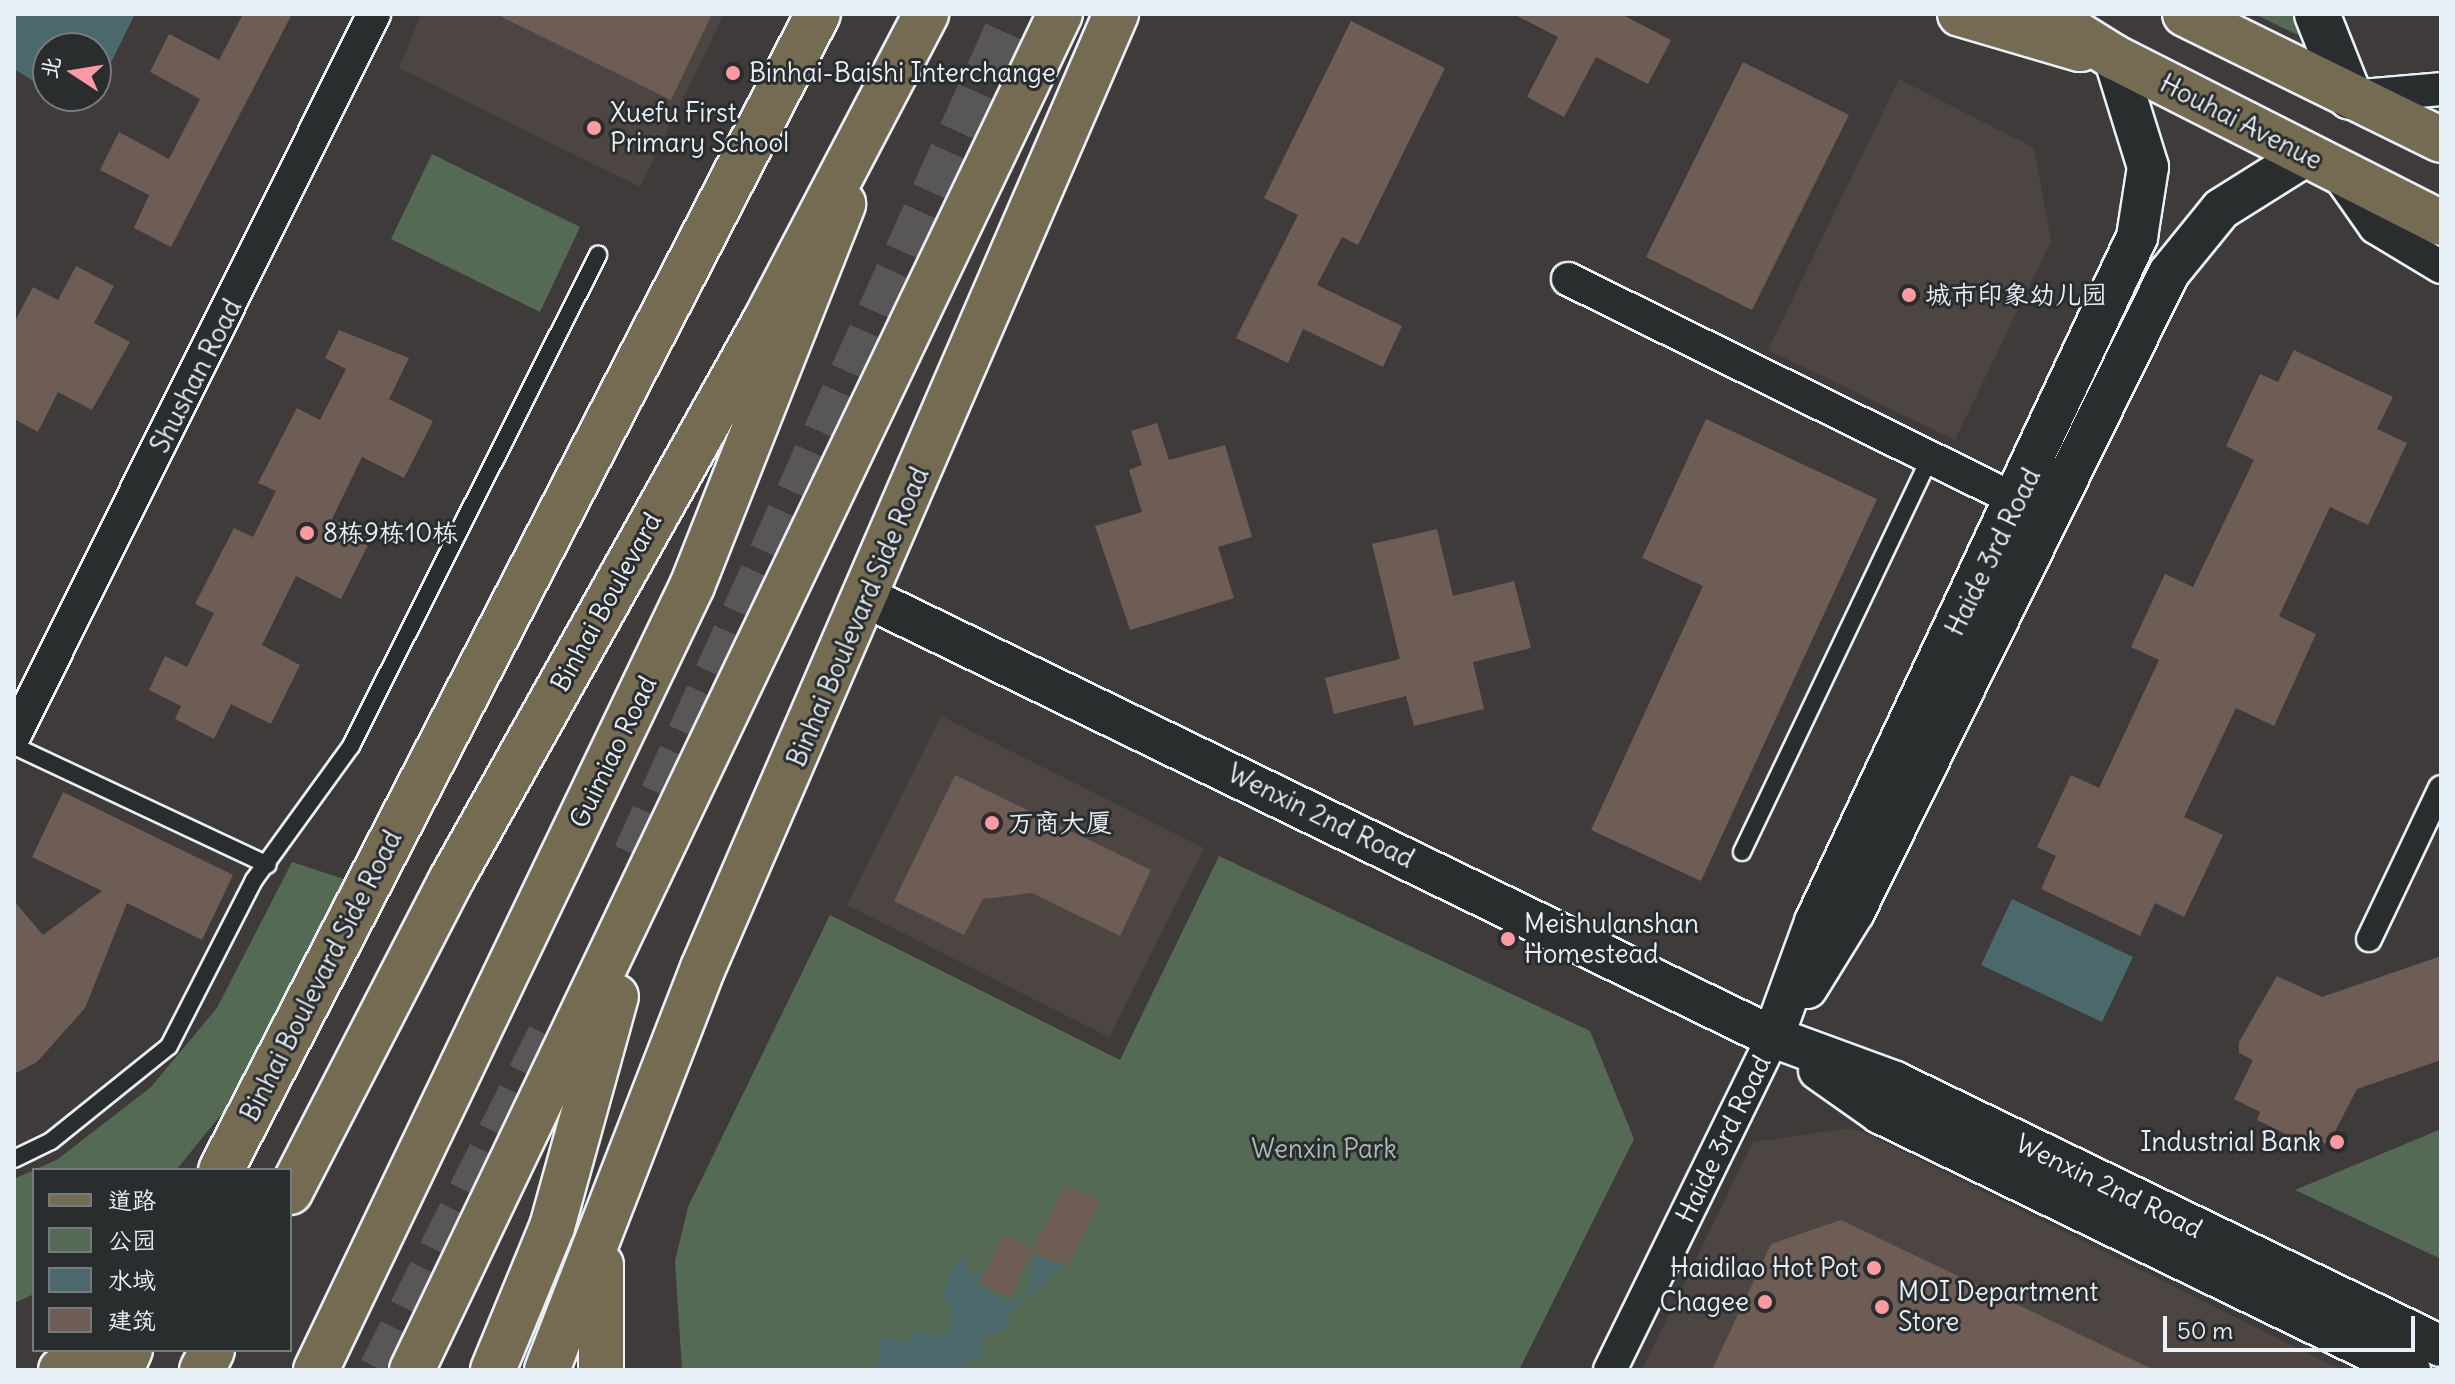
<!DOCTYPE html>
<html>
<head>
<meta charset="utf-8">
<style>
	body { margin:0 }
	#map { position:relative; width:2455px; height:1384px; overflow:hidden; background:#3e3b3a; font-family:Delius,"LXGW WenKai TC",sans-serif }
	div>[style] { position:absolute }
	.built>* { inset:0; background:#4c4542 }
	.green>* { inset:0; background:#546a55 }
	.water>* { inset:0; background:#4b696d }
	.building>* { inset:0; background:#6d5d55 }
	.trunk-tunnel>* { height:44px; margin-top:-22px; transform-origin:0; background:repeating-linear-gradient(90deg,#585656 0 44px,transparent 0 66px) }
	.roads { filter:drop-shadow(2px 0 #e8f1f8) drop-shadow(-2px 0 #e8f1f8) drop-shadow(0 2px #e8f1f8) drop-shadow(0 -2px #e8f1f8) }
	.service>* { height:16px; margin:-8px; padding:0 8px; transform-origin:8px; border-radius:8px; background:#2a2d2e }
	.pedestrian>* { height:24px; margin:-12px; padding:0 12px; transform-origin:12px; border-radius:12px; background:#2a2d2e }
	.minor>* { height:32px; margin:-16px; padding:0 16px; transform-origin:16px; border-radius:16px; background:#2a2d2e }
	.tertiary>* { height:40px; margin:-20px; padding:0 20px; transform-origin:20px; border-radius:20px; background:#2a2d2e }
	.secondary>* { height:44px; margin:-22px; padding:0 22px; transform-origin:22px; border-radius:22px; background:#2a2d2e }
	.primary>* { height:44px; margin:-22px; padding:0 22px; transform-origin:22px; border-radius:22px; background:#756b52 }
	.trunk>* { height:44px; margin:-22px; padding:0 22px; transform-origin:22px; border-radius:22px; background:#756b52 }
	.dots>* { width:22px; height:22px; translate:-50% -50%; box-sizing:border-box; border:4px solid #2a2d2e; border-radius:50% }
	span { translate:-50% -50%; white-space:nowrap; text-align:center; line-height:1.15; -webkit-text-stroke:6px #2a2d2e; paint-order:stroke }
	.poi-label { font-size:26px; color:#e8f1f8 }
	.left { translate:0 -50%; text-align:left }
	.right { translate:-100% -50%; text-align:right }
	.street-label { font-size:26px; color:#e8f1f8 }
	.park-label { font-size:26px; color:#adbbb7 }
	.frame { position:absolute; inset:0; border:16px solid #e8f1f8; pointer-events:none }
	.legend { position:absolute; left:32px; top:1168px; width:260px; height:184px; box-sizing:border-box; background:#2a2d2e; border:2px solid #767b7f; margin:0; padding:10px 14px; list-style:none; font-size:24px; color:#e8f1f8 }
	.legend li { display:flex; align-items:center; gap:16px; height:40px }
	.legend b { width:40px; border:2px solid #767b7f }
	.north { position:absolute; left:32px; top:32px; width:80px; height:80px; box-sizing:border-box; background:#2a2d2e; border:2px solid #767b7f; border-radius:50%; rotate:282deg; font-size:22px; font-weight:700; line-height:32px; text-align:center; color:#e8f1f8 }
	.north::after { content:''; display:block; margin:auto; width:28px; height:36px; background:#ff9aa2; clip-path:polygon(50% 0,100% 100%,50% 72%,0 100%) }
	.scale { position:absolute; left:2163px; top:1316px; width:252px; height:36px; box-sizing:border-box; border:4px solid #e8f1f8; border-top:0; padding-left:10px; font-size:24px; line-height:28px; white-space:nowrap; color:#e8f1f8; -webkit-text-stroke:6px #2a2d2e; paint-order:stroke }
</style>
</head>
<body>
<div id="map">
	<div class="built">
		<i style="clip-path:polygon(421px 14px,724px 14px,640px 187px,399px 68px)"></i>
		<i style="clip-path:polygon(1899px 79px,2034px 148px,2051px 241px,1955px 440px,1768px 350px)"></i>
		<i style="clip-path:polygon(941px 716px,1204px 848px,1109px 1037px,847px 905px)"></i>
		<i style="clip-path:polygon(1851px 1128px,1869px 1135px,2342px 1370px,1642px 1370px,1753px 1142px)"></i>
	</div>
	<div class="green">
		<i style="clip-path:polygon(2254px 14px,2301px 14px,2313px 42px)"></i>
		<i style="clip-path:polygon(432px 154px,580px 227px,540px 312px,391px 239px)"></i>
		<i style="clip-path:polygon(1219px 856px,1590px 1031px,1634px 1139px,1519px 1370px,682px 1370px,675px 1261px,688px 1207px,830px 915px,1120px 1060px)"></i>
		<i style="clip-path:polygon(292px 862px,344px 879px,225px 1110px,176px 1170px,34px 1170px,34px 1294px,14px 1303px,14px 1179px,58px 1159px,151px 1087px,217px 1008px)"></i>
		<i style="clip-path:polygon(2441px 1129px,2441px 1259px,2295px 1190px)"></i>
	</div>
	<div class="water">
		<i style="clip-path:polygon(14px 14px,135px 14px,96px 93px,96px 48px,48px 48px,48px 90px,14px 69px)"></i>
		<i style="clip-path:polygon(2012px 899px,2133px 957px,2102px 1022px,1981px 965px)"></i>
		<i style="clip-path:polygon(1035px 1254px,1062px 1267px,1012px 1310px,1003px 1331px,982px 1335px,982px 1357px,966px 1359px,963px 1370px,870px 1370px,880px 1359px,881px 1339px,908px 1341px,919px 1330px,939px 1339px,950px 1331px,952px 1307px,942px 1297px,956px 1262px,964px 1258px,969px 1274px,983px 1275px,978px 1286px,1011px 1302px,1030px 1290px)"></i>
	</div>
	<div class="building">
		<i style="clip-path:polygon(243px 14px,292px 14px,171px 247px,134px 228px,149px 195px,100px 170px,119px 132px,169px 159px,200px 99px,150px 72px,169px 34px,219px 60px)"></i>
		<i style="clip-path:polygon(496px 14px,712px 14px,671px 100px)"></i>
		<i style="clip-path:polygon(1513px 14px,1621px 14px,1671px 40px,1648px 84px,1596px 57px,1564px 117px,1527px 97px,1558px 37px)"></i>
		<i style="clip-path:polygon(1351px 21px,1445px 68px,1358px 245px,1342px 237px,1317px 285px,1402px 326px,1383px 367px,1303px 329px,1288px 363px,1236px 338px,1298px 215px,1264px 198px)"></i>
		<i style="clip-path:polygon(1743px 62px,1849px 115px,1752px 310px,1646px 257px)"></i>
		<i style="clip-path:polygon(76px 266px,114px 286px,94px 323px,130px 342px,92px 410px,58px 392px,38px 432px,14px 419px,14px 323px,33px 287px,58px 300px)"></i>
		<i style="clip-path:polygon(339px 330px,409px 358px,389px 399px,433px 421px,404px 478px,362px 457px,332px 519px,371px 539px,341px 599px,296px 576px,262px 645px,300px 665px,271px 724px,231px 704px,214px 739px,175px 719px,181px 706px,149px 690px,165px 656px,187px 667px,214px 613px,195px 604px,234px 528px,253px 537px,276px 491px,258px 483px,297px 408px,320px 420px,346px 369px,325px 358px)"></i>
		<i style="clip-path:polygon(2294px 350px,2393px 397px,2377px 429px,2407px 443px,2368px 525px,2330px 507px,2279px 616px,2316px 634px,2274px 726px,2236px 708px,2184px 817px,2223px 835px,2184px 917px,2155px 903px,2140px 936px,2041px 889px,2056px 856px,2037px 847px,2071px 775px,2099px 788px,2159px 660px,2131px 647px,2165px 574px,2193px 587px,2254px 460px,2226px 446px,2260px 374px,2278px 382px)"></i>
		<i style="clip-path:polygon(1706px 419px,1877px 499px,1701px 881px,1591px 830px,1703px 586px,1642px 558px)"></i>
		<i style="clip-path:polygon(1157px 423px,1169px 460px,1225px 445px,1252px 537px,1218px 547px,1234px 598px,1130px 630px,1095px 526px,1142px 512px,1129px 470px,1142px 465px,1131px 431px)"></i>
		<i style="clip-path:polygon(1437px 529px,1453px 596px,1514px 581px,1531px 648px,1473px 662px,1484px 709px,1414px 726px,1406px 696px,1334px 714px,1325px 678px,1400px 659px,1372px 544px)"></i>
		<i style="clip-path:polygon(955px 775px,1151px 870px,1120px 936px,1032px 893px,983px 899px,964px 935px,894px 901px)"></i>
		<i style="clip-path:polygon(63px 792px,233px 875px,202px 940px,127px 903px,85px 1008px,37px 1062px,14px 1074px,14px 901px,43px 935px,102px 891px,32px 857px)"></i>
		<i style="clip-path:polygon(2441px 956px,2441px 1060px,2357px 1089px,2328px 1145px,2316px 1139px,2312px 1147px,2257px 1120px,2260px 1112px,2234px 1099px,2253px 1060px,2239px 1053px,2239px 1042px,2277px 976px,2322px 997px)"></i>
		<i style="clip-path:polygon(1065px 1185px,1100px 1201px,1068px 1267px,1033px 1251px)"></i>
		<i style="clip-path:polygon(1841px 1220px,2154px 1370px,1712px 1370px,1771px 1244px)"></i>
		<i style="clip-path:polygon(1003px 1234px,1034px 1249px,1010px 1298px,979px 1284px)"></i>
	</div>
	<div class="trunk-tunnel">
		<i style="left:635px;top:855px;width:922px;rotate:-65.74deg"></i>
		<i style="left:381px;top:1370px;width:374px;rotate:-63.3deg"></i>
	</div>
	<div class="roads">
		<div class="service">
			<i style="left:14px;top:746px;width:280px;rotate:25.1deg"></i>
			<i style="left:1742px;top:852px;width:437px;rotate:-64.5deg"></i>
			<i style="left:14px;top:1159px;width:41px;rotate:-25.9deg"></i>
			<i style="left:51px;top:1141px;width:151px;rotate:-38.8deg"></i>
			<i style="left:169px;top:1046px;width:186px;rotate:-62.9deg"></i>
			<i style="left:254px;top:880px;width:165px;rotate:-54.1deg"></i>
			<i style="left:351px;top:746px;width:550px;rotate:-63.3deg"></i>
		</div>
		<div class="pedestrian">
			<i style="left:2369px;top:939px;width:167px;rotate:-64.5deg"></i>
		</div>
		<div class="minor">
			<i style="left:2350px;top:97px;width:91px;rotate:-5deg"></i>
			<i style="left:2335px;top:170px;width:70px;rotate:54.9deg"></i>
			<i style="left:2375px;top:227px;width:77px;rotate:31.2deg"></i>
			<i style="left:1568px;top:279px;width:520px;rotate:26.27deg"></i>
			<i style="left:14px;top:736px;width:807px;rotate:-63.5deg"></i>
			<i style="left:1610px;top:1370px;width:371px;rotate:-63.9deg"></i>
		</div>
		<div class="tertiary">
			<i style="left:868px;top:598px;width:1006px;rotate:25.88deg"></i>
			<i style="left:1773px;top:1037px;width:130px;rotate:20.2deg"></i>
			<i style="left:1895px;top:1082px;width:606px;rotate:25.8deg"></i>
			<i style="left:1807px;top:988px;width:89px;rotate:-58.3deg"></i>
			<i style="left:1854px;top:912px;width:712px;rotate:-63.76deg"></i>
			<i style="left:2169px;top:273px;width:82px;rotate:-50.9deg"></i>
			<i style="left:2221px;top:209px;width:102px;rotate:-32.1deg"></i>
			<i style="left:1773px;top:1037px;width:122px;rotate:-69.9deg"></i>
			<i style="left:1815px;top:922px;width:757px;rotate:-64.82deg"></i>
			<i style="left:2137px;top:237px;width:71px;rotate:-81.1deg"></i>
			<i style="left:2148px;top:167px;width:115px;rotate:-107.2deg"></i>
			<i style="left:1819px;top:1070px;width:75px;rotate:35.2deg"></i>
			<i style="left:1880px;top:1113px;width:589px;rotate:25.87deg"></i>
		</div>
		<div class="secondary">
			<i style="left:2317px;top:14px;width:89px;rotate:68.3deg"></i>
		</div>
		<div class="primary">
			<i style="left:1960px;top:14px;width:125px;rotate:16.3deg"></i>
			<i style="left:2045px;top:14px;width:81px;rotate:31.9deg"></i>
			<i style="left:2114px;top:57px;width:367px;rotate:26.9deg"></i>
			<i style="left:2185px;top:14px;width:285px;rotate:26.2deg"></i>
			<i style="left:221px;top:1170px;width:1301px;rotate:-62.69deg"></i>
			<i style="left:601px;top:1265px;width:105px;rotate:90deg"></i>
			<i style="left:61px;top:1370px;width:34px;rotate:-36deg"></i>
			<i style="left:121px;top:1370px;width:22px;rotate:-66deg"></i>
			<i style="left:316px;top:1370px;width:870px;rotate:-64.38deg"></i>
			<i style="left:692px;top:586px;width:411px;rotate:-68.4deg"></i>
			<i style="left:412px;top:1370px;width:1503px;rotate:-64.46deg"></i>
			<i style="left:493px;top:1370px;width:155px;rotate:-67.6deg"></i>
			<i style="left:552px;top:1227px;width:239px;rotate:-74.5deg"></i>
			<i style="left:547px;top:1370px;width:431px;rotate:-68.8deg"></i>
			<i style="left:703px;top:968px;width:1040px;rotate:-66.59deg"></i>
		</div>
		<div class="trunk">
			<i style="left:290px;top:1192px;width:349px;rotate:-62.7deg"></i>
			<i style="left:450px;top:882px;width:643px;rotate:-60.69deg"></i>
			<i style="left:765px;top:321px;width:347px;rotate:-62.3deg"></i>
			<i style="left:202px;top:1370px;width:22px;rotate:-63deg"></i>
		</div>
	</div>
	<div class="dots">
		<i style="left:733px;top:73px;background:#ff9aa2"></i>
		<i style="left:594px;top:128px;background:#ff9aa2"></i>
		<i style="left:1909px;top:295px;background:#ff9aa2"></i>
		<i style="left:307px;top:533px;background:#ff9aa2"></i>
		<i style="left:992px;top:823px;background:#ff9aa2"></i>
		<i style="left:1508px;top:939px;background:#ff9aa2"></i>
		<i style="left:2337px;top:1142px;background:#ff9aa2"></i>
		<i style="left:1874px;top:1268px;background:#ff9aa2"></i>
		<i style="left:1765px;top:1302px;background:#ff9aa2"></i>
		<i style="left:1882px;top:1307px;background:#ff9aa2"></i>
	</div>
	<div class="poi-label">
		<span class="left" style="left:749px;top:73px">Binhai-Baishi Interchange</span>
		<span class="left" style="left:610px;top:128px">Xuefu First<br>Primary School</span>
		<span class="left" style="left:1925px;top:295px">城市印象幼儿园</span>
		<span class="left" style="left:323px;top:533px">8栋9栋10栋</span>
		<span class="left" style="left:1008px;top:823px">万商大厦</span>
		<span class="left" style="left:1524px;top:939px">Meishulanshan<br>Homestead</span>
		<span class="right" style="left:2321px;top:1142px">Industrial Bank</span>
		<span class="right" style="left:1858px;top:1268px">Haidilao Hot Pot</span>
		<span class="left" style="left:1898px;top:1307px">MOI Department<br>Store</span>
		<span class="right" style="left:1749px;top:1302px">Chagee</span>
	</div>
	<div class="street-label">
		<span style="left:2241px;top:122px;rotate:27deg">Houhai Avenue</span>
		<span style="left:196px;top:376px;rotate:-63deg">Shushan Road</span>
		<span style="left:1993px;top:552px;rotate:-64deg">Haide 3rd Road</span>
		<span style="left:606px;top:602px;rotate:-61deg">Binhai Boulevard</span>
		<span style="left:858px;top:617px;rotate:-67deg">Binhai Boulevard Side Road</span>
		<span style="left:613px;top:752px;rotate:-64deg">Guimiao Road</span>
		<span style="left:1321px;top:816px;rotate:26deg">Wenxin 2nd Road</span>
		<span style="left:321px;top:976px;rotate:-63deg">Binhai Boulevard Side Road</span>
		<span style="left:1723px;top:1139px;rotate:-64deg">Haide 3rd Road</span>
		<span style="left:2109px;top:1186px;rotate:26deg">Wenxin 2nd Road</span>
	</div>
	<div class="park-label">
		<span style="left:1324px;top:1149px">Wenxin Park</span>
	</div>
	<div class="frame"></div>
	<ul class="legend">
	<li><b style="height:10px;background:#756b52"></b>道路</li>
	<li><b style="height:22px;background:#546a55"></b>公园</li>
	<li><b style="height:22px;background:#4b696d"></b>水域</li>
	<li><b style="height:22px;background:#6d5d55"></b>建筑</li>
	</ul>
	<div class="north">北</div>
	<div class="scale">50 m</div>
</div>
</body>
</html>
